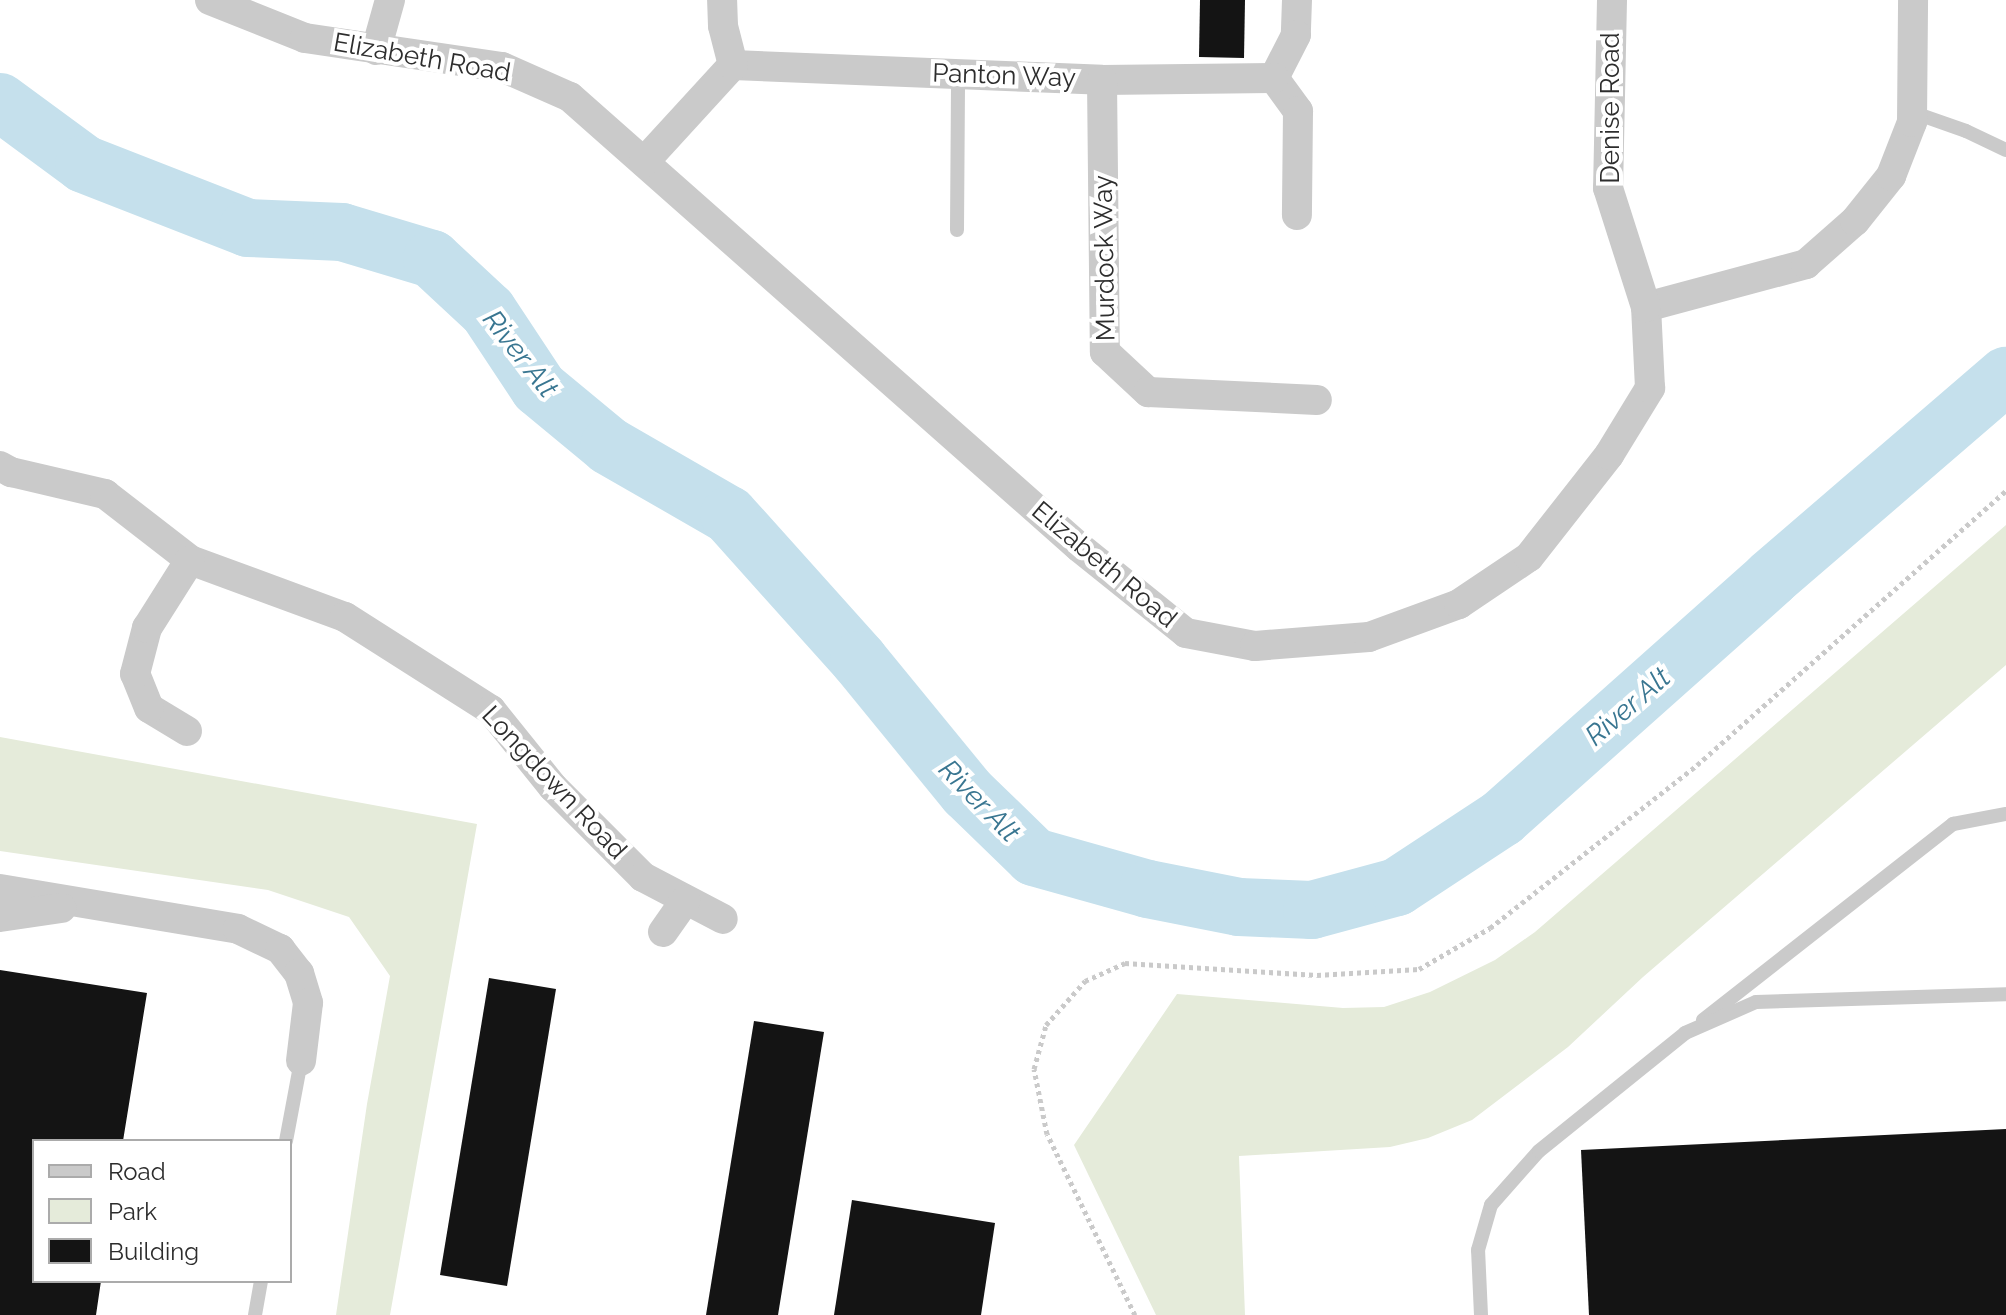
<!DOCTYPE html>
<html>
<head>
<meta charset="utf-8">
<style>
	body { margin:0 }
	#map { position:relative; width:2006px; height:1315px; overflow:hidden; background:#fff; font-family:Raleway,sans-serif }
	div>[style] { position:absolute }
	.green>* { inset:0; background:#e5ebda }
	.river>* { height:58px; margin:-29px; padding:0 29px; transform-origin:29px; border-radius:29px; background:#c5e0ec }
	.building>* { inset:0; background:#141414 }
	.path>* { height:5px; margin-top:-2.5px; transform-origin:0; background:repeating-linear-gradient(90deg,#cacaca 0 4px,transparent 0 8px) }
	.lane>* { height:14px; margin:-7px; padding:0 7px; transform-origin:7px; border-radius:7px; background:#cacaca }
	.street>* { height:30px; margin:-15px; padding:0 15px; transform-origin:15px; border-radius:15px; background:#cacaca }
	span { translate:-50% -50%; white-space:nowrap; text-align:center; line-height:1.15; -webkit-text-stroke:8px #fff; paint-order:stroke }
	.street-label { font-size:26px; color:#2d2d2d }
	.water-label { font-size:28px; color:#397691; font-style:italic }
	.legend { position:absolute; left:32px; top:1139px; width:260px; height:144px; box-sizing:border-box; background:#fff; border:2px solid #ababab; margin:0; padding:10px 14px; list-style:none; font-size:24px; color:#2d2d2d }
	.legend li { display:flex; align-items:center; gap:16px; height:40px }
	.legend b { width:40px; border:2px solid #ababab }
</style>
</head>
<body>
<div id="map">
	<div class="green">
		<i style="clip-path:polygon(2006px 525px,2006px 665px,1643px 977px,1568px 1047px,1472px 1120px,1428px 1138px,1390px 1147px,1239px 1156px,1245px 1315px,1156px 1315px,1074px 1145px,1177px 994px,1343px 1008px,1384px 1007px,1430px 992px,1495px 960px,1535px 932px)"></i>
		<i style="clip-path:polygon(0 737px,477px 824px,390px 1315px,336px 1315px,367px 1104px,390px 976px,349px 917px,268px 890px,0 851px)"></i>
	</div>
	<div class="river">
		<i style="left:0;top:102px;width:104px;rotate:36.4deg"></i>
		<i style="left:84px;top:164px;width:176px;rotate:21.3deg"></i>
		<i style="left:248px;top:228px;width:94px;rotate:2.4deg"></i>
		<i style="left:342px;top:232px;width:94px;rotate:16.7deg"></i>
		<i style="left:432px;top:259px;width:76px;rotate:42.9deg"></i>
		<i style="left:488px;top:311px;width:92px;rotate:56.5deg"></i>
		<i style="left:539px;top:388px;width:91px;rotate:39.6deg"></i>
		<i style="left:609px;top:446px;width:138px;rotate:29.9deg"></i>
		<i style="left:729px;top:515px;width:195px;rotate:48.1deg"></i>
		<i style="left:859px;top:660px;width:171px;rotate:50.7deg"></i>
		<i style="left:967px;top:792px;width:93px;rotate:44.1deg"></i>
		<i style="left:1034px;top:857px;width:118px;rotate:15.7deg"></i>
		<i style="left:1148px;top:889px;width:93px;rotate:11.2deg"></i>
		<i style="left:1239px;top:907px;width:73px;rotate:2.4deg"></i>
		<i style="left:1312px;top:910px;width:88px;rotate:-15.1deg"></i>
		<i style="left:1397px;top:887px;width:126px;rotate:-33.3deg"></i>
		<i style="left:1502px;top:818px;width:361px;rotate:-41.7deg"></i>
		<i style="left:1771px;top:578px;width:310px;rotate:-40.7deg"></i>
	</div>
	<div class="building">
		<i style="clip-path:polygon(1200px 0,1245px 0,1244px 58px,1199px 57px)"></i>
		<i style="clip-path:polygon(0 970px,147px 993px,123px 1141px,34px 1141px,34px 1281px,101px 1281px,96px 1315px,0 1315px)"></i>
		<i style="clip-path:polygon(489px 978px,556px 989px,507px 1286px,440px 1275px)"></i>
		<i style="clip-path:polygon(754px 1021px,824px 1032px,778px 1315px,706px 1315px)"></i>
		<i style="clip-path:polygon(2006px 1129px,2006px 1315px,1589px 1315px,1581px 1150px)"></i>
		<i style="clip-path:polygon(852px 1200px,995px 1223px,981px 1315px,834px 1315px)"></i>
	</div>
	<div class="path">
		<i style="left:1135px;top:1315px;width:201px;rotate:-115.9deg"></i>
		<i style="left:1047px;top:1134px;width:66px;rotate:-101.3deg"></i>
		<i style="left:1034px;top:1069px;width:46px;rotate:-74.7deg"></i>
		<i style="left:1046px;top:1025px;width:59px;rotate:-48.4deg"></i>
		<i style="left:1085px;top:981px;width:44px;rotate:-24.2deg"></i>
		<i style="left:1125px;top:963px;width:192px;rotate:3.6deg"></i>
		<i style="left:1317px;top:975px;width:102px;rotate:-3.4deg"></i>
		<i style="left:1419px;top:969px;width:82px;rotate:-30deg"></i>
		<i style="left:1490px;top:928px;width:263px;rotate:-38.2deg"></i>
		<i style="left:1697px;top:765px;width:413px;rotate:-41.6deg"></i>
	</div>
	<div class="lane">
		<i style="left:1912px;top:112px;width:57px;rotate:19.4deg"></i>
		<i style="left:1966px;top:131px;width:44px;rotate:25.4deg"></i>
		<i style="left:957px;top:230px;width:155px;rotate:-89.6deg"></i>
		<i style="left:1703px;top:1020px;width:318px;rotate:-38.1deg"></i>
		<i style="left:1953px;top:824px;width:54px;rotate:-10.7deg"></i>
		<i style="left:286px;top:1141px;width:81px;rotate:-79.4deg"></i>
		<i style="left:255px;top:1315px;width:35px;rotate:-80deg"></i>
		<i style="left:1481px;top:1315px;width:65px;rotate:-92.6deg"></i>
		<i style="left:1478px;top:1250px;width:47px;rotate:-73.9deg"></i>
		<i style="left:1491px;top:1205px;width:72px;rotate:-48.4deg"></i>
		<i style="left:1539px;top:1151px;width:188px;rotate:-38.9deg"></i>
		<i style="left:1685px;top:1033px;width:77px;rotate:-23.6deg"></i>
		<i style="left:1756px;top:1002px;width:250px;rotate:-1.8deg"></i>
	</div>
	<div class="street">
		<i style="left:210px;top:0;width:102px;rotate:21.8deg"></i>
		<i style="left:305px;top:38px;width:199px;rotate:8.4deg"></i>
		<i style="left:502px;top:67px;width:74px;rotate:23.8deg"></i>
		<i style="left:570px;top:97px;width:679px;rotate:41.48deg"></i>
		<i style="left:1079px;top:547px;width:137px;rotate:38.8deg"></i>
		<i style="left:1186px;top:633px;width:70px;rotate:10.7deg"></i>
		<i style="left:1255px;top:646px;width:114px;rotate:-4.5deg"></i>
		<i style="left:1369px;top:637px;width:96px;rotate:-20.1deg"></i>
		<i style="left:1459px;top:604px;width:84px;rotate:-33.9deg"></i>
		<i style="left:1529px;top:557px;width:130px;rotate:-51.9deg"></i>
		<i style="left:1609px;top:455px;width:79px;rotate:-58.5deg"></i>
		<i style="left:1650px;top:388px;width:81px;rotate:-92.8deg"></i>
		<i style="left:1646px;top:307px;width:166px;rotate:-15deg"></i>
		<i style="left:1806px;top:264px;width:65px;rotate:-41.3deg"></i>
		<i style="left:1855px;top:221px;width:58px;rotate:-51.3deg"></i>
		<i style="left:1891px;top:176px;width:58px;rotate:-68.7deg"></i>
		<i style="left:1912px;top:122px;width:122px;rotate:-89.5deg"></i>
		<i style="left:1297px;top:0;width:35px;rotate:92deg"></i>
		<i style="left:1296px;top:35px;width:48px;rotate:117.1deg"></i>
		<i style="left:1274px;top:78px;width:41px;rotate:54deg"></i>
		<i style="left:1298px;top:111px;width:104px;rotate:90.6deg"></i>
		<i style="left:1612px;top:0;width:188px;rotate:91.2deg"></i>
		<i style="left:1608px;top:188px;width:125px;rotate:72.3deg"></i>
		<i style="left:376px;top:50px;width:52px;rotate:-74.4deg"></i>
		<i style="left:733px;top:65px;width:369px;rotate:2.3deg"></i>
		<i style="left:1102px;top:80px;width:172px;rotate:-0.7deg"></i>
		<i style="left:1102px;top:80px;width:272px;rotate:89.4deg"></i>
		<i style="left:1105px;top:352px;width:59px;rotate:42.9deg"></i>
		<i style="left:1148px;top:392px;width:169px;rotate:2.7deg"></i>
		<i style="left:644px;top:162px;width:132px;rotate:-47.5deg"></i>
		<i style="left:733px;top:65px;width:40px;rotate:-104.4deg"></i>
		<i style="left:723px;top:26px;width:26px;rotate:-92deg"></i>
		<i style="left:0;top:466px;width:13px;rotate:29deg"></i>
		<i style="left:11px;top:472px;width:97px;rotate:13.2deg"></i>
		<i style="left:105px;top:494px;width:108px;rotate:37.8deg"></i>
		<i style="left:190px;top:560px;width:165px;rotate:20.2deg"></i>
		<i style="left:345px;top:617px;width:173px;rotate:32.5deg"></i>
		<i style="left:491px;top:710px;width:99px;rotate:51.2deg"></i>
		<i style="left:553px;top:787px;width:127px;rotate:45deg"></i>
		<i style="left:643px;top:877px;width:90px;rotate:27.7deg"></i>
		<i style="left:187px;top:731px;width:44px;rotate:-148.8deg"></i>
		<i style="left:149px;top:708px;width:37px;rotate:-112deg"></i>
		<i style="left:135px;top:674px;width:48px;rotate:-75.4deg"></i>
		<i style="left:147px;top:628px;width:80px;rotate:-57.7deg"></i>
		<i style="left:0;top:889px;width:241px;rotate:9.5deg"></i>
		<i style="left:238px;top:929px;width:47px;rotate:25.5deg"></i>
		<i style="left:280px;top:949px;width:31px;rotate:52deg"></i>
		<i style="left:299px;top:973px;width:31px;rotate:73deg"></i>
		<i style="left:308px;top:1003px;width:58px;rotate:96.9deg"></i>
		<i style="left:0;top:917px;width:62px;rotate:-8.4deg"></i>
		<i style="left:663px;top:932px;width:39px;rotate:-55deg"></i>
	</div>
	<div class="street-label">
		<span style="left:422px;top:58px;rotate:10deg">Elizabeth Road</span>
		<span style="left:1004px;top:76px;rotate:2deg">Panton Way</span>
		<span style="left:1611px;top:108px;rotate:-90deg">Denise Road</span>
		<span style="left:1105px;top:258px;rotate:-91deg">Murdock Way</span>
		<span style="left:1104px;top:565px;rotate:40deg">Elizabeth Road</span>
		<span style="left:554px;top:783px;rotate:47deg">Longdown Road</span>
	</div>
	<div class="water-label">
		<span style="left:520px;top:354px;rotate:52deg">River Alt</span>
		<span style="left:1628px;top:707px;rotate:-41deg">River Alt</span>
		<span style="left:979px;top:801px;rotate:46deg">River Alt</span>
	</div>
	<ul class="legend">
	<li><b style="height:10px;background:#cacaca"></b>Road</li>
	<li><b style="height:22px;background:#e5ebda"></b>Park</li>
	<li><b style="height:22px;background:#141414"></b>Building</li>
	</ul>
</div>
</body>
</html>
